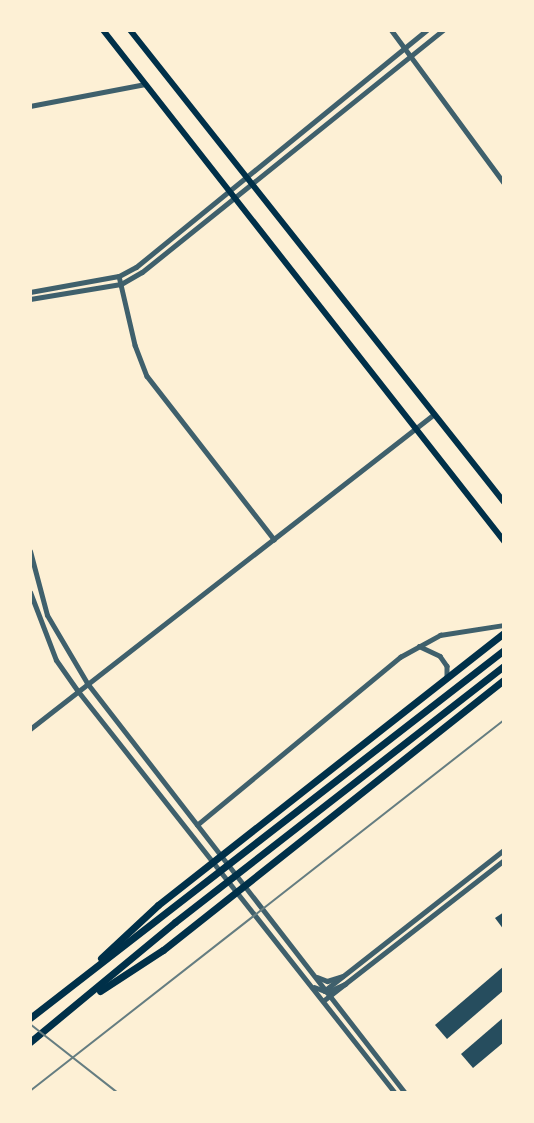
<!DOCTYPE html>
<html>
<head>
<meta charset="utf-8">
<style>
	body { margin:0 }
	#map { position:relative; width:534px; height:1123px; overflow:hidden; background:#fdf0d5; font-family:Lato,sans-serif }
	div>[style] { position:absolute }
	.building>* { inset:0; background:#264d5e }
	.minor>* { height:4.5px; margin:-2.25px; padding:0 2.25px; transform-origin:2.25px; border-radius:2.25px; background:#3f606c }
	.tertiary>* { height:5px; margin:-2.5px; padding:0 2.5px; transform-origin:2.5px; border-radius:2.5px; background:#3f606c }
	.secondary>* { height:6px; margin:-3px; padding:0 3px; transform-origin:3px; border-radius:3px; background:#003049 }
	.trunk>* { height:7px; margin:-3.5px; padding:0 3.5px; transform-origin:3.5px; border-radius:3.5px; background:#003049 }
	.rail>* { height:2px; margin:-1px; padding:0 1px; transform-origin:1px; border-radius:1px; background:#657d81 }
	span { translate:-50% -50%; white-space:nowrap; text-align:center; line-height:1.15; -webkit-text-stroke:6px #fdf0d5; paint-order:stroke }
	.frame { position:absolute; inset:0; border:32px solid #fdf0d5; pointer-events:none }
</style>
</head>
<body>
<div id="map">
	<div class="building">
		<i style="clip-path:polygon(504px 912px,504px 930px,495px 918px)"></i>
		<i style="clip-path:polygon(504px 966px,504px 990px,447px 1039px,435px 1025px)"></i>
		<i style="clip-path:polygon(504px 1017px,504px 1042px,473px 1068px,461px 1054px)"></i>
	</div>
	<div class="minor">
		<i style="left:30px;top:106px;width:117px;rotate:-10.8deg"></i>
		<i style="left:119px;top:276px;width:71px;rotate:76.9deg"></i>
		<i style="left:135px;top:345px;width:33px;rotate:69deg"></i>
		<i style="left:147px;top:376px;width:207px;rotate:52.1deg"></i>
		<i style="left:419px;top:646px;width:23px;rotate:25deg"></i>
		<i style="left:440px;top:656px;width:12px;rotate:55deg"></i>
		<i style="left:447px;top:666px;width:10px;rotate:90deg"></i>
		<i style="left:197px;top:825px;width:264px;rotate:-39.6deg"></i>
		<i style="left:400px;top:657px;width:46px;rotate:-28.8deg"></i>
		<i style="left:440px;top:635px;width:65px;rotate:-8.9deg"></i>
		<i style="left:324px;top:991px;width:229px;rotate:-38.1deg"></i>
		<i style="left:323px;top:1001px;width:229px;rotate:-37.9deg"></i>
	</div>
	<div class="tertiary">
		<i style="left:391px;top:30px;width:190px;rotate:53.6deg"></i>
		<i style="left:30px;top:292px;width:90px;rotate:-10.2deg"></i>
		<i style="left:119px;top:276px;width:19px;rotate:-28deg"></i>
		<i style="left:136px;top:267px;width:375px;rotate:-39.2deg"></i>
		<i style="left:30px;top:299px;width:92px;rotate:-9.4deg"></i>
		<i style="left:121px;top:284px;width:24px;rotate:-30deg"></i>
		<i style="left:142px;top:272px;width:386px;rotate:-38.8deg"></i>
		<i style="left:30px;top:551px;width:66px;rotate:75.1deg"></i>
		<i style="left:47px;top:615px;width:79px;rotate:59.5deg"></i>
		<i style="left:87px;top:683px;width:519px;rotate:52.2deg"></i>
		<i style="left:30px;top:592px;width:73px;rotate:69.1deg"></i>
		<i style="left:56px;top:660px;width:37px;rotate:55deg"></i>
		<i style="left:77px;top:690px;width:513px;rotate:51.72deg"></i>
		<i style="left:30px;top:729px;width:512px;rotate:-37.94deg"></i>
		<i style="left:317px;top:977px;width:11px;rotate:22deg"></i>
		<i style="left:327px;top:981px;width:16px;rotate:-18deg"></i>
		<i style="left:314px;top:987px;width:14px;rotate:21deg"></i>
		<i style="left:327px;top:992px;width:20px;rotate:-24deg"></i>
	</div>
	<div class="secondary">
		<i style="left:103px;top:30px;width:650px;rotate:51.88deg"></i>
		<i style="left:130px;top:30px;width:602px;rotate:51.61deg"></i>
	</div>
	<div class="trunk">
		<i style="left:101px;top:958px;width:78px;rotate:-42.9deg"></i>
		<i style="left:158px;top:905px;width:440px;rotate:-38.2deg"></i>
		<i style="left:100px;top:991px;width:75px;rotate:-33.1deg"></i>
		<i style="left:163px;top:950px;width:435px;rotate:-38.4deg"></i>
		<i style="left:30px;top:1018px;width:600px;rotate:-37.82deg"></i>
		<i style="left:30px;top:1042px;width:188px;rotate:-39.6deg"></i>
		<i style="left:175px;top:922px;width:417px;rotate:-37.9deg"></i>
	</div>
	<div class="rail">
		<i style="left:30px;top:1024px;width:112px;rotate:38.1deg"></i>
		<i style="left:30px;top:1091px;width:602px;rotate:-38.05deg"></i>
	</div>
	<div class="frame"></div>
</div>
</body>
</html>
